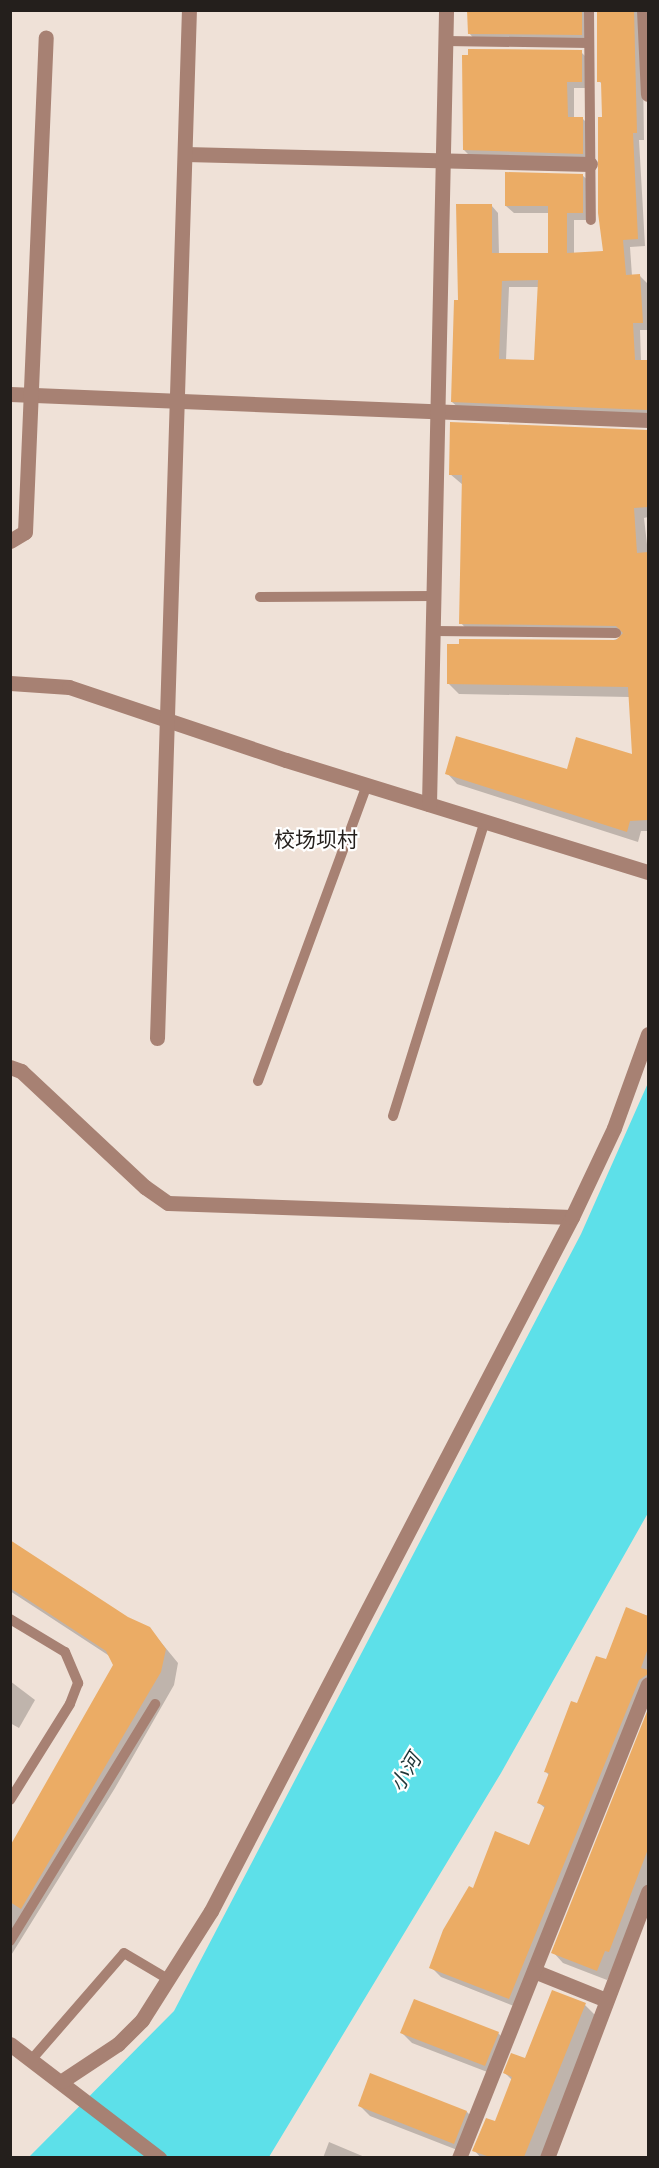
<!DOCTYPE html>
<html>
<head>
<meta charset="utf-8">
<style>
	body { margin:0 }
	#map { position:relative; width:659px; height:2168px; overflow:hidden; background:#efe1d7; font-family:"IBM Plex Sans","Noto Sans SC",sans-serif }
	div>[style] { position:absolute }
	.water>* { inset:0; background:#5de0e9 }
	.shadow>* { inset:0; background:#0003 }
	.building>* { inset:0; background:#ebac65 }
	.service>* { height:10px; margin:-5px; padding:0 5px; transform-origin:5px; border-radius:5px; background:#a78173 }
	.minor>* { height:15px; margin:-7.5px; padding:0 7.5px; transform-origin:7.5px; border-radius:7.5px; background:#a78173 }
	span { translate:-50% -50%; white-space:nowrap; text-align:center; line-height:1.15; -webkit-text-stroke:4.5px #fff; paint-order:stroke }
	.water-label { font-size:20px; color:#1e3537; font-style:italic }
	.quarter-label { font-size:21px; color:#241f1c }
	.frame { position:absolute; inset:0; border:12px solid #241f1c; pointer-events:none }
</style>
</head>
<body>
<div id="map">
	<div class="water">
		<i style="clip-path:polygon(648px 1083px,648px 1513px,501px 1773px,269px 2157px,28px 2158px,174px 2011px,581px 1234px)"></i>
	</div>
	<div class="shadow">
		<i style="clip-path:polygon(469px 10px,595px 10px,589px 14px,588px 42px,476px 41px,469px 33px)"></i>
		<i style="clip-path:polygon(evenodd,597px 10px,642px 10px,644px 140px,639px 140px,645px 246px,630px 247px,632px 276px,640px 276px,647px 283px,648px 330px,640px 330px,641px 361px,648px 363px,648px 417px,460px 409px,452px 402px,459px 302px,491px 205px,498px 213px,499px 255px,550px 254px,550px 213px,514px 213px,506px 206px,582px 175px,590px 182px,590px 220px,574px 220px,574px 254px,605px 252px,604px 118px,603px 85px,599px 81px,597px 10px,509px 287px,539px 287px,536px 361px,506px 360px,509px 287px)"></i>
		<i style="clip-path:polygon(581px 52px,588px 59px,588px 88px,574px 88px,574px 118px,582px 118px,589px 125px,589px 160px,471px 157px,464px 150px,470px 57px)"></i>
		<i style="clip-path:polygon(452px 423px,648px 431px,648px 517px,644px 518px,648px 553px,648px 831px,641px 831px,638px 842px,457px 784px,447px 773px,568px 771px,634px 756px,630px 697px,459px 694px,448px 683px,625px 637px,471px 634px,461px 623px,463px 485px,450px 474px)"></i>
		<i style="clip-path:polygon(10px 1542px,127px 1618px,150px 1629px,178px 1663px,174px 1685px,115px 1788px,10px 1957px,10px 1849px,115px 1665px,111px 1657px,10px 1591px)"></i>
		<i style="clip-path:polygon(627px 1609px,648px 1616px,648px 1691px,519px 2008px,441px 1977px,431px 1967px,474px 1890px,529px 1847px,546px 1809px,539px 1803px,549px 1775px,546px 1772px,578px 1705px,607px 1661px)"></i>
		<i style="clip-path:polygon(10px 1681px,35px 1700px,19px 1728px,10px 1723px)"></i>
		<i style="clip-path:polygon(648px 1713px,648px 1882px,619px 1961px,607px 1980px,563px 1963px,553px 1952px)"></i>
		<i style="clip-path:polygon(585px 2005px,596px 2016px,541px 2158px,481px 2158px,474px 2150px,496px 2123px,512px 2080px,505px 2073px,526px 2060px)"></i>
		<i style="clip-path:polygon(402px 2033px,498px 2033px,508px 2043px,495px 2075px,412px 2043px)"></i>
		<i style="clip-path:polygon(360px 2106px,467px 2112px,477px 2122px,465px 2153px,370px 2116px)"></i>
		<i style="clip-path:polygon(329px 2142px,367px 2158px,323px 2158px)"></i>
	</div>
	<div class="building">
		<i style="clip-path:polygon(467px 10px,582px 10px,582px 35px,468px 34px)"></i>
		<i style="clip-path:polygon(evenodd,597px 10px,634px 10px,637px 133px,633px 133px,638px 239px,623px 240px,626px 275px,640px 274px,643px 323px,633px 323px,635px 360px,647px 360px,648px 410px,451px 402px,454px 300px,458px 300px,456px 204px,492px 204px,492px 253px,548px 253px,548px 206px,505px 206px,505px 172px,583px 174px,583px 213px,567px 213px,567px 253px,603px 251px,598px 213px,598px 117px,602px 117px,601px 82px,597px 82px,597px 10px,538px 280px,534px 360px,499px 359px,502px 281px,538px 280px)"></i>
		<i style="clip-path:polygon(468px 49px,582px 50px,582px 82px,567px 82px,568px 117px,583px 117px,583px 154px,463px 150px,462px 55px,468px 55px)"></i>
		<i style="clip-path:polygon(450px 422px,648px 430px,648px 507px,634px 508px,637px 553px,648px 552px,648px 820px,630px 821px,627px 832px,445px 774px,456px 736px,567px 769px,576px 737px,632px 754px,628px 687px,447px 684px,447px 644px,459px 644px,459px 639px,616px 640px,623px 633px,616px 626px,459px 624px,462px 475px,449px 475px)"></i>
		<i style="clip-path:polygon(10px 1540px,128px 1617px,150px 1627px,166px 1649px,161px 1672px,21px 1909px,10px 1902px,10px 1846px,113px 1665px,106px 1651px,10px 1588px)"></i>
		<i style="clip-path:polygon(626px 1607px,648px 1616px,648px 1648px,641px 1668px,648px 1670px,648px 1674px,639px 1680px,509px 1999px,429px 1968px,443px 1930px,469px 1886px,473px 1888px,495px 1831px,529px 1845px,545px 1806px,537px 1803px,549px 1773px,544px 1772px,571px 1701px,577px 1703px,596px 1656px,606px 1659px)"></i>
		<i style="clip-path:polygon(648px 1709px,648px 1849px,609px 1952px,605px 1951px,597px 1971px,551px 1953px)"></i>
		<i style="clip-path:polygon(552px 1990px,586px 2003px,524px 2157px,490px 2157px,472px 2151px,486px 2118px,495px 2121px,512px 2077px,503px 2073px,511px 2053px,525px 2058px)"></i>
		<i style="clip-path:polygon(414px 1999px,499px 2032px,485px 2066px,400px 2033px)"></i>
		<i style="clip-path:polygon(370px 2073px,467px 2111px,454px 2144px,358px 2106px)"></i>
	</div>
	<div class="service">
		<i style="left:589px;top:10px;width:210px;rotate:89.5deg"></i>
		<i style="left:446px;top:41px;width:143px;rotate:0.8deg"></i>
		<i style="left:260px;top:597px;width:174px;rotate:-0.3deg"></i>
		<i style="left:434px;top:631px;width:182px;rotate:0.6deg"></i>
		<i style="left:258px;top:1081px;width:316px;rotate:-69.8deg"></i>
		<i style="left:393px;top:1116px;width:309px;rotate:-72.7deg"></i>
		<i style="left:10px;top:1619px;width:64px;rotate:31deg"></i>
		<i style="left:65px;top:1652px;width:34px;rotate:67deg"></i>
		<i style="left:78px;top:1683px;width:22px;rotate:111deg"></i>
		<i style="left:70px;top:1704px;width:113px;rotate:122deg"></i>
		<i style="left:10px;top:1941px;width:278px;rotate:-58.5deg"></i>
		<i style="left:32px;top:2059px;width:140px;rotate:-49deg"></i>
		<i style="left:124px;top:1953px;width:51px;rotate:30.6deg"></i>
	</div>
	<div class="minor">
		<i style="left:644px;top:10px;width:84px;rotate:87.3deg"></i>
		<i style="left:185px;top:154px;width:405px;rotate:1.4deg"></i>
		<i style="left:10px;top:394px;width:639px;rotate:2.33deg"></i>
		<i style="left:10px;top:541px;width:17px;rotate:-31deg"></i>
		<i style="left:25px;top:532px;width:495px;rotate:-87.6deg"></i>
		<i style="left:10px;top:683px;width:59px;rotate:3.9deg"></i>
		<i style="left:69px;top:687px;width:229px;rotate:18.6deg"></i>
		<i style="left:286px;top:760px;width:379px;rotate:17.2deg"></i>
		<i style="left:429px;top:804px;width:794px;rotate:-88.77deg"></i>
		<i style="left:157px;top:1038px;width:1028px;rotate:-88.22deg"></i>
		<i style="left:10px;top:1067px;width:12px;rotate:20deg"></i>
		<i style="left:21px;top:1071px;width:170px;rotate:43.1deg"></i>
		<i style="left:145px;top:1187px;width:28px;rotate:35deg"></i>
		<i style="left:168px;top:1203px;width:404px;rotate:2deg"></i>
		<i style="left:534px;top:1971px;width:78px;rotate:21.9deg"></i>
		<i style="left:10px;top:2044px;width:188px;rotate:37.4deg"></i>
		<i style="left:62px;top:2081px;width:67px;rotate:-33.5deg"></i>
		<i style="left:118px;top:2044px;width:34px;rotate:-45deg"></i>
		<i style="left:142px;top:2020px;width:129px;rotate:-57.7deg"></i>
		<i style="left:211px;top:1911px;width:782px;rotate:-62.52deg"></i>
		<i style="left:572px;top:1217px;width:98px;rotate:-64.7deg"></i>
		<i style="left:614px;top:1128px;width:100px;rotate:-70.1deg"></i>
		<i style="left:459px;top:2158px;width:510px;rotate:-68.26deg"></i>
		<i style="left:547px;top:2158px;width:285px;rotate:-69.2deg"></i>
	</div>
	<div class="water-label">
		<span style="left:405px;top:1772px;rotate:-59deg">小河</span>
	</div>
	<div class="quarter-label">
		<span style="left:316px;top:839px">校场坝村</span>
	</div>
	<div class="frame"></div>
</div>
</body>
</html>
